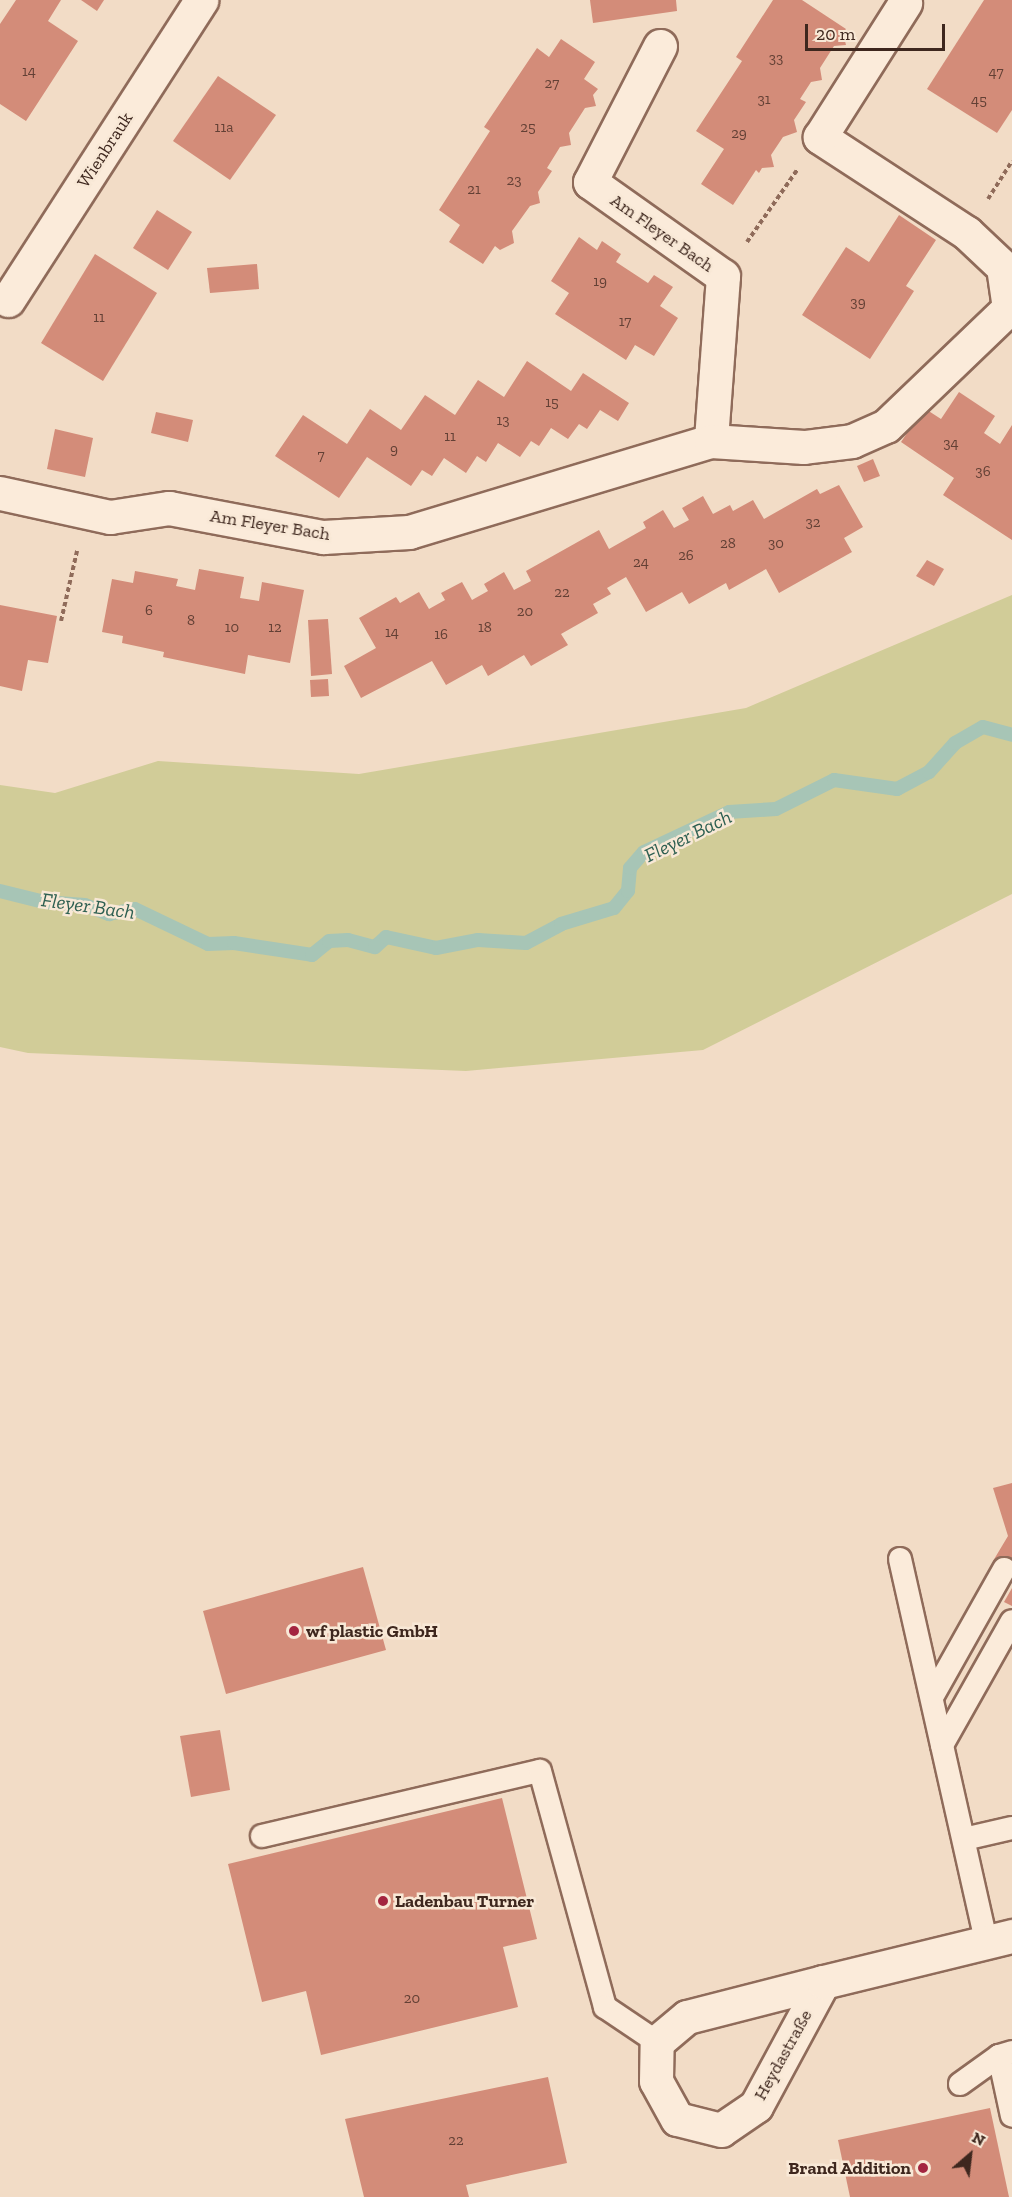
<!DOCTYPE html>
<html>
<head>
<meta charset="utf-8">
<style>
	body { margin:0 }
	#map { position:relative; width:1012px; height:2197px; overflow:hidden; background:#f2dcc6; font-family:"Zilla Slab",serif }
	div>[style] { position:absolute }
	.green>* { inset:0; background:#d1cc98 }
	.stream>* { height:14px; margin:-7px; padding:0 7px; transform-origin:7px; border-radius:7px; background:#a7c5b6 }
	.building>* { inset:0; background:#d38c79 }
	.path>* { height:4px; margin-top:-2px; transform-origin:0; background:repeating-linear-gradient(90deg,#8f6b5a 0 4.5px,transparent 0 7.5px) }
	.roads { filter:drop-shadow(2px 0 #8f6b5a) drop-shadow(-2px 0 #8f6b5a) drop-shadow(0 2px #8f6b5a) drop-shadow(0 -2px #8f6b5a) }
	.service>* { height:22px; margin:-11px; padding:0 11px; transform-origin:11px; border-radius:11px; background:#fbebda }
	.minor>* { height:33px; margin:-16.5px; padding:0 16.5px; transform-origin:16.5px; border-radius:16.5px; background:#fbebda }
	.dots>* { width:16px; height:16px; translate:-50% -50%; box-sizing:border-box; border:3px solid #f8e8d6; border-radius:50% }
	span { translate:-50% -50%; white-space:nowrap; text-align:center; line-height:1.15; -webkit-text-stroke:5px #f8e8d6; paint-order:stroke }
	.number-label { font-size:15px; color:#634035 }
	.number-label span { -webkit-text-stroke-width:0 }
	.street-label { font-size:18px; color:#3e271e }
	.poi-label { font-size:18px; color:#3e271e; font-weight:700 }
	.left { translate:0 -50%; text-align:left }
	.right { translate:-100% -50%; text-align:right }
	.water-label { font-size:20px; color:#2d5f51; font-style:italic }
	.north { position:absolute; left:940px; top:2125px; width:60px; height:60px; -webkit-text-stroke:4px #f8e8d6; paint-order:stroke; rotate:28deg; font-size:16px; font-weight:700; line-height:24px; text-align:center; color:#3e271e }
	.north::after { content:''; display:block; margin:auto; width:21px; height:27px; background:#3e271e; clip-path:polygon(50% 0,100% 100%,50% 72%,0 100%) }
	.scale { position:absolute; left:805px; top:24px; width:140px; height:27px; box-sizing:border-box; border:3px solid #3e271e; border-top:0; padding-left:8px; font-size:18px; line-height:21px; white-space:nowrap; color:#3e271e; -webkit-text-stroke:4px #f8e8d6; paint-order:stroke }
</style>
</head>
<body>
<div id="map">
	<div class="green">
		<i style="clip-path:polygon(1012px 595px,1012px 894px,703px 1050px,466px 1071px,28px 1053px,0 1047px,0 785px,55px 793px,158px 761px,359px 774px,746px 708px)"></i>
	</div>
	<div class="stream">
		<i style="left:0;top:891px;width:45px;rotate:14deg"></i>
		<i style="left:44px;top:902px;width:41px;rotate:4.2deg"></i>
		<i style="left:85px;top:905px;width:26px;rotate:21deg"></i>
		<i style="left:109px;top:914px;width:26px;rotate:-11deg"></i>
		<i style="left:135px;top:909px;width:81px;rotate:25.6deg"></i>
		<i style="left:208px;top:944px;width:26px;rotate:-2deg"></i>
		<i style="left:234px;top:943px;width:79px;rotate:8.7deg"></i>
		<i style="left:312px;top:955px;width:22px;rotate:-39deg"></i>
		<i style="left:329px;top:941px;width:19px;rotate:-3deg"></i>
		<i style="left:348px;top:940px;width:28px;rotate:15deg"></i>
		<i style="left:375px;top:947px;width:15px;rotate:-42deg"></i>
		<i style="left:386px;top:937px;width:51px;rotate:12.4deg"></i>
		<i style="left:436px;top:948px;width:43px;rotate:-10.8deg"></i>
		<i style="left:478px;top:940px;width:48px;rotate:3.6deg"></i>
		<i style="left:526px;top:943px;width:40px;rotate:-28deg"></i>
		<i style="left:561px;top:924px;width:55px;rotate:-16.8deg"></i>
		<i style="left:614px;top:908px;width:22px;rotate:-51deg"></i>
		<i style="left:628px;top:891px;width:23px;rotate:-85deg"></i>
		<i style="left:630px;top:868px;width:21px;rotate:-49deg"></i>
		<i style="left:644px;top:852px;width:94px;rotate:-25.2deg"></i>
		<i style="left:729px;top:812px;width:47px;rotate:-3.7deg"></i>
		<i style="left:776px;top:809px;width:65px;rotate:-26.6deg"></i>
		<i style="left:834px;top:780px;width:64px;rotate:8.1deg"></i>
		<i style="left:897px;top:789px;width:36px;rotate:-28deg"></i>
		<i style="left:929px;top:772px;width:39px;rotate:-48deg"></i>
		<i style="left:955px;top:743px;width:32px;rotate:-30deg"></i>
		<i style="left:983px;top:727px;width:30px;rotate:15deg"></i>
	</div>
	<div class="building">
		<i style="clip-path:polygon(16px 0,61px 0,48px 21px,78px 41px,26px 121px,0 104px,0 24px)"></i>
		<i style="clip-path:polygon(81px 0,104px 0,97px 11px)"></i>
		<i style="clip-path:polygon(590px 0,676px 0,677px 11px,593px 23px)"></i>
		<i style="clip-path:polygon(773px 0,802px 0,846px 29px,843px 33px,846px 45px,834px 46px,820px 68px,822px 80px,811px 82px,800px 99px,806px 102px,794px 120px,797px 132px,783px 137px,771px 155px,774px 167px,762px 168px,759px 173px,756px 170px,733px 205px,701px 184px,724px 149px,696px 131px,742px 61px,736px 57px)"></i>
		<i style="clip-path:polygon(984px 0,1012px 0,1012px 110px,997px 133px,927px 89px)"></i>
		<i style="clip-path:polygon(561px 39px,595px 62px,584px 79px,598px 89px,593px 95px,596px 106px,585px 108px,569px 133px,571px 145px,560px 147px,547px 168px,552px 171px,538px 192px,540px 203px,530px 206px,512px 231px,514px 243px,500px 250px,495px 246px,483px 264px,449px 242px,460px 225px,439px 210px,490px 131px,484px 127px,537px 48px,549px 57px)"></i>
		<i style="clip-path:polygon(218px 76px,276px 115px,230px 180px,173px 141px)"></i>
		<i style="clip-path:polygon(157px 210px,192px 232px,168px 270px,133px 248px)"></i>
		<i style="clip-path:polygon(899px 215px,936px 240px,906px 286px,914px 291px,870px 359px,802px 315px,846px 247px,869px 262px)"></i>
		<i style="clip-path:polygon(579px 237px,597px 250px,602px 241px,621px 254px,616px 262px,648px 283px,654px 275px,673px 287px,660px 306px,678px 318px,654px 356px,635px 345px,626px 360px,555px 314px,569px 293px,551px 281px)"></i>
		<i style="clip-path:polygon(95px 254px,157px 293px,103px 381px,41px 343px)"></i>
		<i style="clip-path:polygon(257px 264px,259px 289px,210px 293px,207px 268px)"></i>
		<i style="clip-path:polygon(527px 361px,571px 391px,583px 373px,629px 403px,618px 421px,600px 410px,587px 429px,579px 424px,568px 439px,551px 428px,539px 446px,531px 441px,520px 457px,498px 443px,486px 462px,477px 456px,466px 473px,444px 458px,432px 476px,422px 470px,411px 486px,367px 457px,339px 498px,275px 456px,303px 415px,347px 444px,370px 409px,401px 430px,425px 395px,455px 415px,478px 380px,504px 397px)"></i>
		<i style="clip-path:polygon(959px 392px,995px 416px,984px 433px,1000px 444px,1012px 425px,1012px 540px,943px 495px,954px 478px,901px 442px,924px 408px,941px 419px)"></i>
		<i style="clip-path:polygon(156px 412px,193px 420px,188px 442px,151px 433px)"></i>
		<i style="clip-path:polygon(55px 429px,93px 438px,85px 477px,47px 469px)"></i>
		<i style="clip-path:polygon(873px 459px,880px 476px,864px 482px,857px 466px)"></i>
		<i style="clip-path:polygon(839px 485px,863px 527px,844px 538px,852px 552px,779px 593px,766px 569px,729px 590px,726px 583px,689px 604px,682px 592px,646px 612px,626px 577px,607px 588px,611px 594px,593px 604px,598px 613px,561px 634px,568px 645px,531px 666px,524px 655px,488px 676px,482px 665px,446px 685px,432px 661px,361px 698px,344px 666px,376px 648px,359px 618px,396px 597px,400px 603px,419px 592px,429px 609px,445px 600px,441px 593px,462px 582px,472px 600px,488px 591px,484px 584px,504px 572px,514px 590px,531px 581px,526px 571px,599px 530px,609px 549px,646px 528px,643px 522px,663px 510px,674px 528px,689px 520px,682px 508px,703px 496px,713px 514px,730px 505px,733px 511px,753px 500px,764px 519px,817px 489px,820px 494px)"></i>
		<i style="clip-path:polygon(927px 560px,944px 569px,934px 586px,916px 576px)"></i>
		<i style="clip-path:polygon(199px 569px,244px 577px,240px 598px,259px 601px,262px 582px,304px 590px,290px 663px,248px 655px,245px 674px,163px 657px,164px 652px,122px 643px,123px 636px,102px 632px,112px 579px,133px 583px,135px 571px,178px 579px,176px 586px,195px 590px)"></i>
		<i style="clip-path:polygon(0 605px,57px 616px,48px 663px,28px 660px,22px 691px,0 686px)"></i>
		<i style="clip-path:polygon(328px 619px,332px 674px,311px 676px,308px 620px)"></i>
		<i style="clip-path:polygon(328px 679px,329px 696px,311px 697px,310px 680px)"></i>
		<i style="clip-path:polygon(1012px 1483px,1012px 1574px,993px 1561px,1008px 1536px,993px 1488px)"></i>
		<i style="clip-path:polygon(363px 1567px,386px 1650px,226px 1694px,203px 1611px)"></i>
		<i style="clip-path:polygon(1012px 1588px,1012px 1606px,1004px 1602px)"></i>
		<i style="clip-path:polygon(220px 1730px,230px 1790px,191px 1797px,180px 1736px)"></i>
		<i style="clip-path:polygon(502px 1798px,537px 1939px,503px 1947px,518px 2007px,321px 2055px,306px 1991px,262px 2002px,228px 1864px)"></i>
		<i style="clip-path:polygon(548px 2077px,567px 2163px,466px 2185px,469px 2197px,364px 2197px,345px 2119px)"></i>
		<i style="clip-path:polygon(990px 2108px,1009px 2197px,850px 2197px,838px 2140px)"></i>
	</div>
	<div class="path">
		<i style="left:988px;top:199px;width:45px;rotate:-57.7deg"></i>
		<i style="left:747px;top:242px;width:88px;rotate:-55.2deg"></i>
		<i style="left:61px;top:621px;width:72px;rotate:-77.1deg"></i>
	</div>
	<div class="roads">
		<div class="service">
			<i style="left:900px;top:1559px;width:393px;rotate:77.3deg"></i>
			<i style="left:932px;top:1697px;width:147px;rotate:-60.6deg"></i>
			<i style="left:942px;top:1745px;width:142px;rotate:-60.6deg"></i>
			<i style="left:262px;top:1836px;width:285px;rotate:-13.2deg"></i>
			<i style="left:540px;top:1771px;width:245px;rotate:74.6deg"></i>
			<i style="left:605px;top:2007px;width:63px;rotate:33.9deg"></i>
			<i style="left:964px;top:1839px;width:49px;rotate:-12.9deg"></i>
			<i style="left:999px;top:2056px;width:61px;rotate:77.8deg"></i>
			<i style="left:960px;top:2084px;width:48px;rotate:-35.7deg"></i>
			<i style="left:999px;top:2056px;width:14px;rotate:-17deg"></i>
		</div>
		<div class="minor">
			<i style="left:660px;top:46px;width:153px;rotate:117.2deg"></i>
			<i style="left:590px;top:182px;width:163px;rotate:35.3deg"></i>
			<i style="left:723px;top:276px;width:165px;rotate:94.2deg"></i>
			<i style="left:8px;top:300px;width:357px;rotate:-57.2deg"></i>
			<i style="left:0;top:493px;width:113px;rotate:12.3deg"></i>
			<i style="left:110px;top:517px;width:60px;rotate:-8.7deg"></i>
			<i style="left:169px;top:508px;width:157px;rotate:10.7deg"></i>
			<i style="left:323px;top:537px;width:86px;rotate:-3.3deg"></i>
			<i style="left:409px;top:532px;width:315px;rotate:-16.8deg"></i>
			<i style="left:711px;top:441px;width:93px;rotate:3.7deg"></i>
			<i style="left:804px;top:447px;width:48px;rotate:-7.1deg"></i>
			<i style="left:852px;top:441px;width:37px;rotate:-24deg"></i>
			<i style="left:886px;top:426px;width:170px;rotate:-43.8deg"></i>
			<i style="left:1009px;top:308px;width:41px;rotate:-98.3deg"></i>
			<i style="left:1003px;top:267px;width:50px;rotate:-136.6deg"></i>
			<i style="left:967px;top:233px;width:176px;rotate:-146.9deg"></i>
			<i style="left:820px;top:137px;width:159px;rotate:-57.6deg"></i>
			<i style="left:823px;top:1982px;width:141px;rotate:118.4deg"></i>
			<i style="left:756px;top:2106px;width:42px;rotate:145.6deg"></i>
			<i style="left:721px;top:2130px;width:45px;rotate:-166deg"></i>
			<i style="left:677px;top:2119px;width:43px;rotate:-118.9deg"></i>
			<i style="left:656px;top:2081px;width:39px;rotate:-89deg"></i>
			<i style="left:657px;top:2042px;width:39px;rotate:-40deg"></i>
			<i style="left:687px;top:2017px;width:140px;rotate:-14.4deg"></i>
			<i style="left:823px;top:1982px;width:195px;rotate:-13.7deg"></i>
		</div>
	</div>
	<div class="dots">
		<i style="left:294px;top:1631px;background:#a3253f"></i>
		<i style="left:383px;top:1901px;background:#a3253f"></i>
		<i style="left:923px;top:2168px;background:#a3253f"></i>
	</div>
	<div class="number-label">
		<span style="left:776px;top:59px">33</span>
		<span style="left:29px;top:72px">14</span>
		<span style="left:996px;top:73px">47</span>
		<span style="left:552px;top:84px">27</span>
		<span style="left:764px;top:100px">31</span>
		<span style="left:979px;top:101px">45</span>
		<span style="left:224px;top:128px">11a</span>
		<span style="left:528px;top:128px">25</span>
		<span style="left:739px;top:134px">29</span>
		<span style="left:514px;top:181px">23</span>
		<span style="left:474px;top:190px">21</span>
		<span style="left:600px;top:282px">19</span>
		<span style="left:858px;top:303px">39</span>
		<span style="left:99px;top:318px">11</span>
		<span style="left:625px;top:322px">17</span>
		<span style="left:552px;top:403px">15</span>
		<span style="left:503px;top:421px">13</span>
		<span style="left:450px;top:437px">11</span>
		<span style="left:951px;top:444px">34</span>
		<span style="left:394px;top:450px">9</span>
		<span style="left:321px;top:456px">7</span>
		<span style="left:983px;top:472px">36</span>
		<span style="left:813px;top:523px">32</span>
		<span style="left:728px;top:544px">28</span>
		<span style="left:776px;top:544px">30</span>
		<span style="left:686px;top:556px">26</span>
		<span style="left:641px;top:563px">24</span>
		<span style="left:562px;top:593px">22</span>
		<span style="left:149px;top:611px">6</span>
		<span style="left:525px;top:612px">20</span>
		<span style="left:191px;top:621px">8</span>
		<span style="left:232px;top:628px">10</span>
		<span style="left:275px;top:628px">12</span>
		<span style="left:485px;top:628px">18</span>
		<span style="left:392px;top:633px">14</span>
		<span style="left:441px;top:635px">16</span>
		<span style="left:412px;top:1999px">20</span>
		<span style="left:456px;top:2141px">22</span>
	</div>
	<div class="street-label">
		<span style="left:105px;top:150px;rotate:-57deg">Wienbrauk</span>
		<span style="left:662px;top:233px;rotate:35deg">Am Fleyer Bach</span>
		<span style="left:270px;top:525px;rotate:9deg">Am Fleyer Bach</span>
		<span style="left:783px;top:2055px;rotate:-61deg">Heydastraße</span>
	</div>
	<div class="poi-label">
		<span class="left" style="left:306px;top:1631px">wf plastic GmbH</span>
		<span class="left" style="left:395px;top:1901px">Ladenbau Turner</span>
		<span class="right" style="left:911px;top:2168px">Brand Addition</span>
	</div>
	<div class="water-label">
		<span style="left:688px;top:836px;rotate:-26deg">Fleyer Bach</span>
		<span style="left:88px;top:906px;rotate:8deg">Fleyer Bach</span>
	</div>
	<div class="north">N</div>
	<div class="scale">20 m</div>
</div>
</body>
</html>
